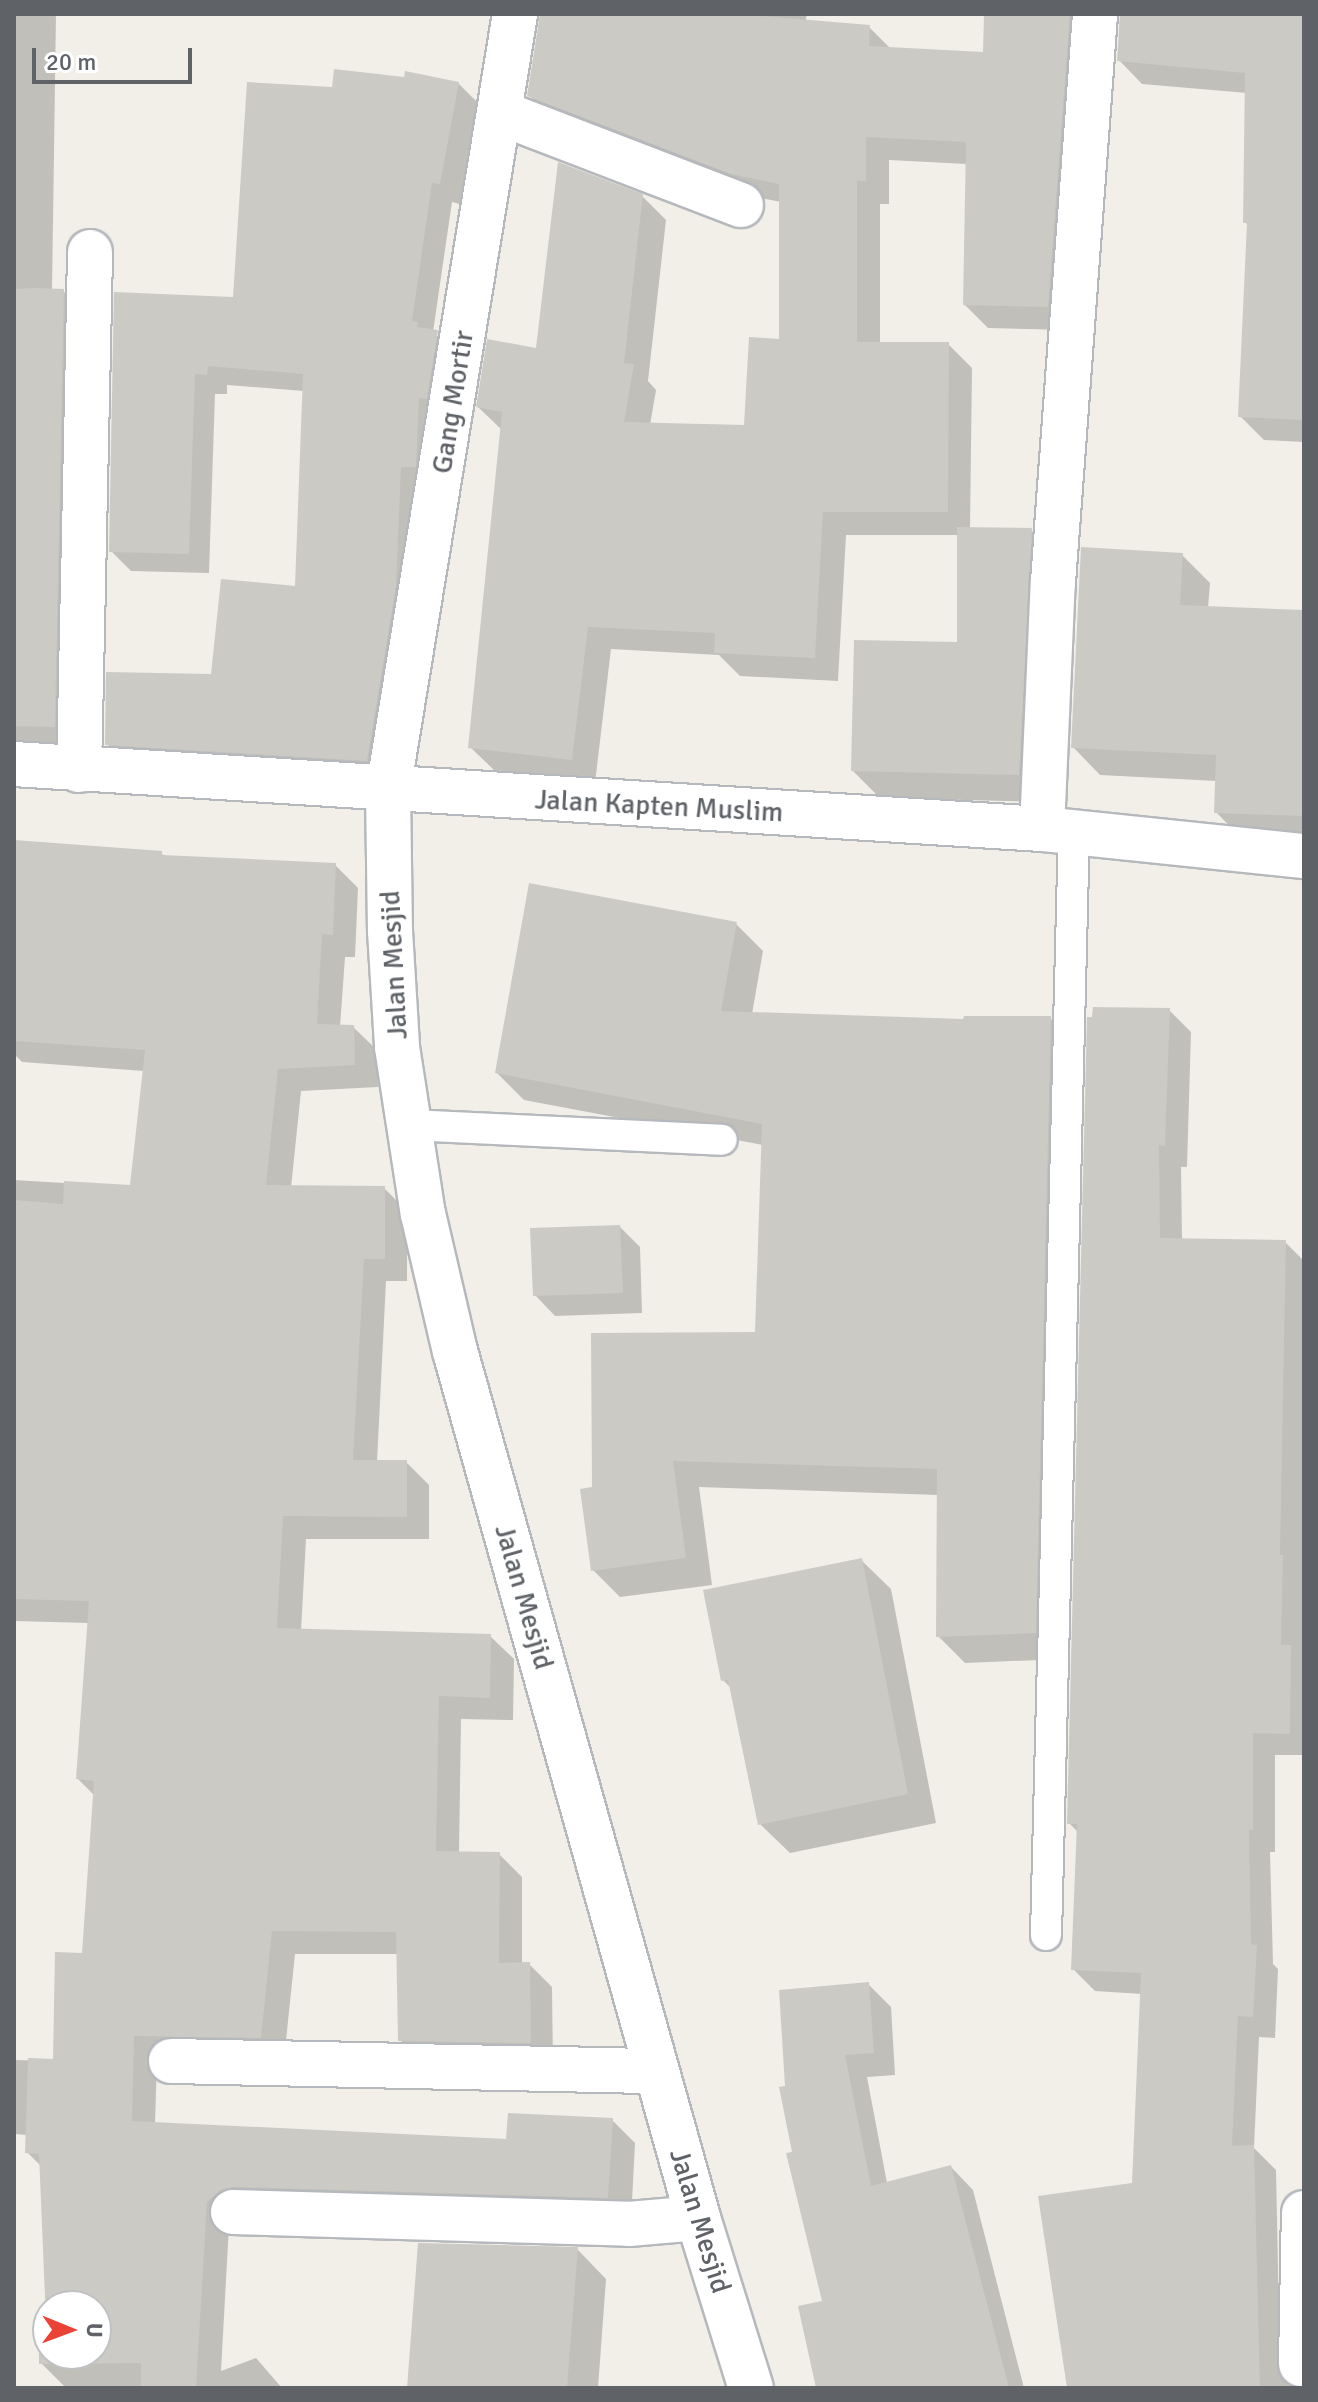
<!DOCTYPE html>
<html>
<head>
<meta charset="utf-8">
<style>
	body { margin:0 }
	#map { position:relative; width:1318px; height:2402px; overflow:hidden; background:#f1efe8; font-family:Signika,sans-serif }
	div>[style] { position:absolute }
	.shadow>* { inset:0; background:#0003 }
	.building>* { inset:0; background:#cccac5 }
	.roads { filter:drop-shadow(2px 0 #b5b8bc) drop-shadow(-2px 0 #b5b8bc) drop-shadow(0 2px #b5b8bc) drop-shadow(0 -2px #b5b8bc) }
	.service>* { height:30px; margin:-15px; padding:0 15px; transform-origin:15px; border-radius:15px; background:#fff }
	.minor>* { height:44px; margin:-22px; padding:0 22px; transform-origin:22px; border-radius:22px; background:#fff }
	.tertiary>* { height:44px; margin:-22px; padding:0 22px; transform-origin:22px; border-radius:22px; background:#fff }
	span { translate:-50% -50%; white-space:nowrap; text-align:center; line-height:1.15; -webkit-text-stroke:7px #fff; paint-order:stroke }
	.street-label { font-size:28px; color:#5f6368 }
	.frame { position:absolute; inset:0; border:16px solid #5f6368; pointer-events:none }
	.north { position:absolute; left:32px; top:2290px; width:80px; height:80px; box-sizing:border-box; background:#fff; border:2px solid #bfc1c3; border-radius:50%; rotate:91deg; font-size:22px; font-weight:700; line-height:32px; text-align:center; color:#5f6368 }
	.north::after { content:''; display:block; margin:auto; width:28px; height:36px; background:#ea4335; clip-path:polygon(50% 0,100% 100%,50% 72%,0 100%) }
	.scale { position:absolute; left:32px; top:48px; width:160px; height:36px; box-sizing:border-box; border:4px solid #5f6368; border-top:0; padding-left:10px; font-size:24px; line-height:28px; white-space:nowrap; color:#5f6368; -webkit-text-stroke:6px #fff; paint-order:stroke }
</style>
</head>
<body>
<div id="map">
	<div class="shadow">
		<i style="clip-path:polygon(14px 14px,56px 14px,52px 291px,63px 291px,88px 316px,78px 750px,14px 750px)"></i>
		<i style="clip-path:polygon(542px 14px,807px 14px,805px 23px,869px 27px,892px 50px,985px 54px,986px 14px,1110px 14px,1071px 330px,988px 328px,965px 305px,967px 164px,889px 160px,889px 204px,880px 204px,880px 344px,948px 344px,972px 368px,970px 529px,1031px 530px,1058px 557px,1046px 802px,880px 798px,853px 771px,959px 644px,959px 535px,846px 535px,838px 681px,740px 676px,719px 655px,611px 649px,595px 783px,494px 770px,470px 747px,502px 430px,478px 407px,538px 350px,642px 196px,666px 220px,648px 381px,656px 390px,650px 425px,746px 427px,781px 341px,781px 202px,756px 197px,553px 119px,529px 95px)"></i>
		<i style="clip-path:polygon(1120px 14px,1304px 14px,1304px 442px,1264px 440px,1240px 416px,1249px 226px,1245px 222px,1247px 93px,1142px 84px,1119px 60px)"></i>
		<i style="clip-path:polygon(458px 83px,479px 104px,460px 204px,452px 202px,433px 332px,457px 353px,387px 781px,127px 764px,107px 744px,213px 676px,297px 588px,304px 391px,227px 385px,227px 394px,215px 394px,209px 573px,131px 571px,111px 551px,116px 294px,235px 299px,334px 89px)"></i>
		<i style="clip-path:polygon(1182px 555px,1210px 583px,1208px 608px,1304px 612px,1304px 842px,1243px 840px,1216px 812px,1217px 781px,1100px 775px,1073px 747px)"></i>
		<i style="clip-path:polygon(evenodd,14px 843px,161px 853px,165px 857px,335px 865px,358px 888px,355px 957px,345px 957px,340px 1027px,353px 1027px,377px 1050px,378px 1087px,301px 1091px,291px 1188px,384px 1188px,407px 1211px,407px 1281px,386px 1281px,377px 1462px,406px 1462px,429px 1485px,429px 1539px,306px 1539px,301px 1631px,490px 1636px,514px 1659px,513px 1720px,461px 1719px,459px 1853px,499px 1854px,522px 1877px,522px 1964px,529px 1964px,552px 1987px,553px 2066px,423px 2063px,400px 2040px,398px 1954px,295px 1954px,284px 2060px,157px 2058px,155px 2124px,508px 2141px,612px 2120px,635px 2143px,631px 2221px,229px 2226px,221px 2371px,256px 2358px,282px 2388px,64px 2386px,41px 2363px,48px 2323px,42px 2167px,27px 2152px,28px 2135px,14px 2134px,14px 2060px,55px 2061px,84px 1955px,95px 1796px,78px 1779px,90px 1623px,14px 1621px,14px 1180px,131px 1187px,144px 1071px,22px 1062px,14px 1054px,14px 843px,48px 2306px,96px 2306px,96px 2354px,48px 2354px,48px 2306px)"></i>
		<i style="clip-path:polygon(736px 924px,763px 951px,752px 1014px,965px 1021px,1050px 1018px,1078px 1045px,1062px 1659px,965px 1663px,938px 1636px,939px 1495px,699px 1487px,712px 1585px,620px 1597px,593px 1570px,594px 1489px,757px 1334px,763px 1145px,524px 1100px,497px 1073px)"></i>
		<i style="clip-path:polygon(1169px 1010px,1191px 1032px,1187px 1167px,1181px 1167px,1182px 1240px,1285px 1242px,1304px 1261px,1304px 1755px,1275px 1755px,1275px 1852px,1270px 1852px,1273px 1964px,1278px 1969px,1275px 2038px,1259px 2037px,1254px 2148px,1276px 2170px,1280px 2366px,1299px 2388px,1069px 2388px,1134px 2185px,1142px 1994px,1095px 1991px,1073px 1969px,1079px 1833px,1069px 1823px)"></i>
		<i style="clip-path:polygon(620px 1227px,640px 1247px,642px 1313px,555px 1316px,535px 1295px)"></i>
		<i style="clip-path:polygon(861px 1560px,891px 1589px,936px 1823px,790px 1853px,760px 1824px,732px 1689px,723px 1680px)"></i>
		<i style="clip-path:polygon(868px 1984px,891px 2007px,895px 2075px,867px 2077px,887px 2183px,951px 2167px,973px 2190px,1024px 2388px,818px 2388px,825px 2302px,795px 2154px,787px 2087px)"></i>
		<i style="clip-path:polygon(577px 2249px,606px 2279px,598px 2388px,409px 2388px)"></i>
	</div>
	<div class="building">
		<i style="clip-path:polygon(540px 14px,737px 14px,870px 25px,869px 46px,983px 52px,984px 14px,1070px 14px,1048px 307px,963px 305px,966px 142px,866px 137px,866px 181px,857px 181px,857px 342px,949px 342px,948px 512px,823px 512px,815px 658px,714px 653px,715px 633px,588px 627px,572px 760px,468px 748px,502px 412px,476px 407px,487px 339px,536px 348px,558px 162px,643px 194px,624px 363px,634px 364px,624px 422px,744px 425px,749px 337px,779px 339px,779px 184px,731px 174px,527px 96px)"></i>
		<i style="clip-path:polygon(1120px 14px,1304px 14px,1304px 420px,1238px 417px,1247px 223px,1243px 223px,1245px 73px,1117px 61px)"></i>
		<i style="clip-path:polygon(334px 69px,404px 77px,405px 71px,459px 82px,440px 184px,432px 183px,412px 321px,418px 322px,417px 327px,438px 330px,427px 399px,419px 398px,416px 467px,401px 467px,396px 586px,367px 761px,105px 745px,106px 672px,211px 674px,221px 579px,295px 586px,303px 374px,208px 366px,207px 375px,195px 374px,189px 554px,109px 552px,114px 292px,233px 297px,247px 82px,332px 87px)"></i>
		<i style="clip-path:polygon(35px 288px,64px 289px,55px 727px,14px 726px,14px 289px)"></i>
		<i style="clip-path:polygon(957px 527px,1032px 528px,1019px 775px,851px 771px,854px 640px,957px 642px)"></i>
		<i style="clip-path:polygon(1081px 547px,1183px 553px,1180px 605px,1304px 610px,1304px 816px,1214px 813px,1216px 755px,1071px 748px)"></i>
		<i style="clip-path:polygon(evenodd,14px 840px,162px 851px,162px 855px,336px 863px,333px 935px,322px 934px,317px 1024px,354px 1025px,355px 1065px,278px 1069px,266px 1185px,385px 1186px,385px 1259px,364px 1259px,353px 1460px,407px 1460px,407px 1517px,283px 1516px,277px 1628px,491px 1634px,490px 1698px,439px 1696px,436px 1851px,500px 1852px,499px 1963px,530px 1962px,531px 2043px,398px 2041px,396px 1932px,272px 1931px,261px 2038px,134px 2036px,132px 2121px,506px 2139px,508px 2113px,613px 2118px,608px 2198px,234px 2187px,221px 2190px,207px 2202px,196px 2388px,141px 2388px,141px 2363px,39px 2364px,39px 2321px,46px 2321px,39px 2154px,25px 2153px,28px 2058px,53px 2059px,55px 1952px,82px 1953px,94px 1781px,76px 1779px,89px 1601px,14px 1599px,14px 1200px,63px 1204px,64px 1181px,130px 1185px,145px 1050px,14px 1041px,14px 840px,48px 2306px,96px 2306px,96px 2354px,48px 2354px,48px 2306px)"></i>
		<i style="clip-path:polygon(529px 883px,737px 922px,721px 1011px,963px 1019px,964px 1016px,1051px 1016px,1036px 1633px,936px 1637px,937px 1469px,673px 1461px,686px 1558px,591px 1571px,580px 1489px,592px 1487px,591px 1333px,755px 1332px,762px 1124px,495px 1073px)"></i>
		<i style="clip-path:polygon(1093px 1007px,1170px 1008px,1165px 1146px,1159px 1145px,1160px 1238px,1286px 1240px,1280px 1555px,1283px 1555px,1281px 1645px,1291px 1645px,1290px 1734px,1253px 1733px,1253px 1830px,1249px 1830px,1251px 1944px,1257px 1945px,1253px 2017px,1238px 2016px,1232px 2146px,1254px 2145px,1260px 2388px,1067px 2388px,1038px 2196px,1132px 2183px,1141px 1973px,1071px 1970px,1077px 1824px,1067px 1824px,1087px 1017px,1092px 1017px)"></i>
		<i style="clip-path:polygon(620px 1225px,623px 1293px,533px 1296px,530px 1228px)"></i>
		<i style="clip-path:polygon(862px 1558px,908px 1794px,758px 1825px,728px 1680px,721px 1681px,703px 1590px)"></i>
		<i style="clip-path:polygon(869px 1982px,874px 2053px,845px 2055px,871px 2186px,951px 2165px,1009px 2388px,816px 2388px,798px 2306px,822px 2301px,786px 2153px,792px 2152px,779px 2087px,785px 2086px,779px 1990px)"></i>
		<i style="clip-path:polygon(418px 2243px,578px 2247px,567px 2388px,407px 2388px)"></i>
	</div>
	<div class="roads">
		<div class="service">
			<i style="left:409px;top:1125px;width:313px;rotate:2.7deg"></i>
			<i style="left:1046px;top:1935px;width:1103px;rotate:-88.55deg"></i>
		</div>
		<div class="minor">
			<i style="left:515px;top:14px;width:786px;rotate:99.29deg"></i>
			<i style="left:388px;top:790px;width:141px;rotate:89.2deg"></i>
			<i style="left:390px;top:931px;width:116px;rotate:86.5deg"></i>
			<i style="left:397px;top:1047px;width:169px;rotate:81.2deg"></i>
			<i style="left:423px;top:1214px;width:141px;rotate:76.9deg"></i>
			<i style="left:455px;top:1351px;width:900px;rotate:74.34deg"></i>
			<i style="left:698px;top:2218px;width:178px;rotate:72.7deg"></i>
			<i style="left:501px;top:113px;width:257px;rotate:21deg"></i>
			<i style="left:79px;top:770px;width:518px;rotate:-88.78deg"></i>
			<i style="left:1042px;top:829px;width:247px;rotate:-87.5deg"></i>
			<i style="left:1053px;top:582px;width:570px;rotate:-85.77deg"></i>
			<i style="left:171px;top:2061px;width:485px;rotate:1.2deg"></i>
			<i style="left:233px;top:2212px;width:396px;rotate:1.7deg"></i>
			<i style="left:629px;top:2224px;width:69px;rotate:-5deg"></i>
			<i style="left:1301px;top:2364px;width:151px;rotate:-88.9deg"></i>
		</div>
		<div class="tertiary">
			<i style="left:14px;top:764px;width:1030px;rotate:3.62deg"></i>
			<i style="left:1042px;top:829px;width:263px;rotate:5.9deg"></i>
		</div>
	</div>
	<div class="street-label">
		<span style="left:453px;top:402px;rotate:-81deg">Gang Mortir</span>
		<span style="left:659px;top:806px;rotate:3deg">Jalan Kapten Muslim</span>
		<span style="left:394px;top:965px;rotate:-93deg">Jalan Mesjid</span>
		<span style="left:524px;top:1597px;rotate:74deg">Jalan Mesjid</span>
		<span style="left:700px;top:2221px;rotate:73deg">Jalan Mesjid</span>
	</div>
	<div class="frame"></div>
	<div class="north">U</div>
	<div class="scale">20 m</div>
</div>
</body>
</html>
